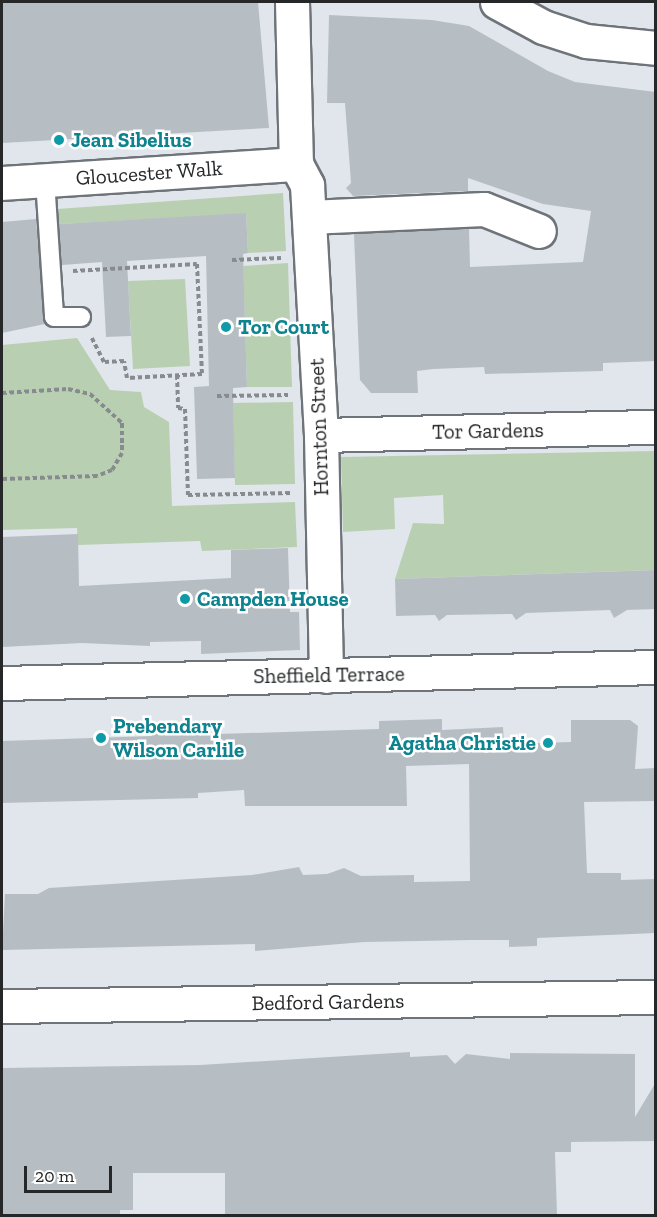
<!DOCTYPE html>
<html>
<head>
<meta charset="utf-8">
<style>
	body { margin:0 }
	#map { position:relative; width:657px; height:1217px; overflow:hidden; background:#e0e6ec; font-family:"Zilla Slab",serif }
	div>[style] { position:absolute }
	.green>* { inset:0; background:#b8d0b1 }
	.building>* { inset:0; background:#b7bec3 }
	.path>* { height:4px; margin-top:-2px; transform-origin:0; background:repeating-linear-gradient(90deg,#878b8f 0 4.5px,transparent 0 7.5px) }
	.roads { filter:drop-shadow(2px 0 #6e7479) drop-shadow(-2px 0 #6e7479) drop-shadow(0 2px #6e7479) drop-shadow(0 -2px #6e7479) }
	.service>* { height:18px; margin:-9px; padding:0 9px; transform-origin:9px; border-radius:9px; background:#fff }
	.minor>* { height:33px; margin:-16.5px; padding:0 16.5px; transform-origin:16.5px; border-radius:16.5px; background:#fff }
	.dots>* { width:16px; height:16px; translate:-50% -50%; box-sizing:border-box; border:3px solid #fff; border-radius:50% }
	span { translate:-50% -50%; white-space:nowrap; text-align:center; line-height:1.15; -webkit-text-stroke:5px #fff; paint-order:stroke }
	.culture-label { font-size:21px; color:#0d838f; font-weight:700 }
	.left { translate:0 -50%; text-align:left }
	.right { translate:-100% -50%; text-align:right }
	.street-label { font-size:21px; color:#252729 }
	.frame { position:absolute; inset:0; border:3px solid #252729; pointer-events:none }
	.scale { position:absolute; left:24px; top:1166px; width:88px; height:27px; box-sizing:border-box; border:3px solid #252729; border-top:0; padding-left:8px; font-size:18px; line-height:21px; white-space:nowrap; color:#252729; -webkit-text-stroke:4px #fff; paint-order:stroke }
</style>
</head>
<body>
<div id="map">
	<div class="green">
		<i style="clip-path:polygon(283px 193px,286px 251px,248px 253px,246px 214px,59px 224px,57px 209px)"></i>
		<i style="clip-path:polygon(288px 263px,292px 387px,247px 387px,243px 266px)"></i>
		<i style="clip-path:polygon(185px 279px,190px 366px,133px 369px,128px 281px)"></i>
		<i style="clip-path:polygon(77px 338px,110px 390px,141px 392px,144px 407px,169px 422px,172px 506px,295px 502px,297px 547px,202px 551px,200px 541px,78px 545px,77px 528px,2px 530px,2px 345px)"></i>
		<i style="clip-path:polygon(293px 402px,295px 484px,235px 485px,233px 403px)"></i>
		<i style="clip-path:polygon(655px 451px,655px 570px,395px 579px,413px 523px,444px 524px,443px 495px,394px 498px,395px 529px,343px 532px,341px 457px)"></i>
	</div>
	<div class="building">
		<i style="clip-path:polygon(2px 2px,258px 2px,269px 128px,2px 143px)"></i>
		<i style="clip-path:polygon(329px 15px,432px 20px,469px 26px,548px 71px,575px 82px,656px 92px,656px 361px,603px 363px,603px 371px,485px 374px,484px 367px,433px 369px,417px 371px,418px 393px,371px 393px,360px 380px,354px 234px,469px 228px,470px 267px,583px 262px,591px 211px,543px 204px,468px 178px,468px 191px,353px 196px,346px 188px,351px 183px,345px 103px,327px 103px)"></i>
		<i style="clip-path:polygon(246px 213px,248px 253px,243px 254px,247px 387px,233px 388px,235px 478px,197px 479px,194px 387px,209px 386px,206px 256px,127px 261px,131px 336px,106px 337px,102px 262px,62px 265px,59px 224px)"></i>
		<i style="clip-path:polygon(36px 219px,45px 324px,2px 333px,2px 222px)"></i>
		<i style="clip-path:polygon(78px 534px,79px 586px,231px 578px,231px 550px,288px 548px,290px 612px,299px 612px,300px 650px,201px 654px,201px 641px,150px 642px,150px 646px,82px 643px,2px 647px,2px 537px)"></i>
		<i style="clip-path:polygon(656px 570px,656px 609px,627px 610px,614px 618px,610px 610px,526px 613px,516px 620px,512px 614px,447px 615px,439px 621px,435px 615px,396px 616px,395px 579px)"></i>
		<i style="clip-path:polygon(442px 719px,442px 730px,503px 727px,504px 744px,571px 742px,571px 720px,630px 720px,638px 726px,635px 769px,656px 768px,656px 801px,584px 802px,587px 873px,621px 873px,621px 880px,655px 879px,656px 933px,537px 938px,537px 946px,509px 947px,509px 940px,471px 940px,364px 942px,255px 951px,255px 944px,2px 950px,5px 894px,38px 894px,49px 888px,252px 875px,299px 867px,303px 875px,327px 874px,344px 868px,361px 876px,414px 875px,414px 882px,470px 881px,469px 764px,406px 766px,407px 806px,245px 806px,244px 790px,198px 793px,198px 798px,2px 803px,2px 741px,152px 736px,151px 731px,186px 730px,186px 735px,379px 729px,379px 721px)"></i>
		<i style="clip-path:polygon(410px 1052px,410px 1057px,447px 1055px,455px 1064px,466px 1054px,510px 1059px,510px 1053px,635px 1054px,635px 1117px,656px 1082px,656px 1141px,571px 1142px,571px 1152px,555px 1152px,557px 1215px,225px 1215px,225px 1173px,133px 1173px,133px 1210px,120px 1210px,120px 1215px,2px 1215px,2px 1068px,200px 1065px)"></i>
	</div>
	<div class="path">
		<i style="left:232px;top:260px;width:49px;rotate:-2.3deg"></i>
		<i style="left:73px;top:271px;width:124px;rotate:-3.2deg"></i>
		<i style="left:197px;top:264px;width:110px;rotate:87.4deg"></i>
		<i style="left:202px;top:374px;width:75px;rotate:176.9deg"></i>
		<i style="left:127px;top:378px;width:17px;rotate:-100deg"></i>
		<i style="left:124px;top:361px;width:20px;rotate:177deg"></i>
		<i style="left:104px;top:362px;width:29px;rotate:-117deg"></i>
		<i style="left:177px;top:375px;width:33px;rotate:88deg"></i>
		<i style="left:178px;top:408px;width:7px;rotate:8deg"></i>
		<i style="left:185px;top:409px;width:86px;rotate:88deg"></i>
		<i style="left:188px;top:495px;width:104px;rotate:-1.1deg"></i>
		<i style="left:2px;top:393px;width:66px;rotate:-3.5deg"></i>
		<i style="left:68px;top:389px;width:23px;rotate:13deg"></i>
		<i style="left:90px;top:394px;width:43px;rotate:42.2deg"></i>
		<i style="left:122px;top:423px;width:30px;rotate:90deg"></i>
		<i style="left:122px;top:453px;width:20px;rotate:120deg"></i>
		<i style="left:112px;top:470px;width:16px;rotate:158deg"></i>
		<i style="left:97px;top:476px;width:95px;rotate:178.2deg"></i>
		<i style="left:217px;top:396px;width:71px;rotate:-0.8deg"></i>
	</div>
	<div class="roads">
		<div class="service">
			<i style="left:45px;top:180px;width:137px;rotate:86.2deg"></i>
			<i style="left:54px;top:317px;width:27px"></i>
		</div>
		<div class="minor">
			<i style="left:292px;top:2px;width:162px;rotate:88.6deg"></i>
			<i style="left:296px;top:164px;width:24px;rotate:62deg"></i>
			<i style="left:307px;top:185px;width:250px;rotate:86.8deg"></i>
			<i style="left:321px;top:435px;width:241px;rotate:88.8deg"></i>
			<i style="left:497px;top:2px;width:52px;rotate:28.5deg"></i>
			<i style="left:543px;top:27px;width:45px;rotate:18deg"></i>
			<i style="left:586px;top:41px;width:70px;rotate:5.7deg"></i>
			<i style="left:2px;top:183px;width:295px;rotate:-3.7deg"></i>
			<i style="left:309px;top:217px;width:175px;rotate:-2.6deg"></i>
			<i style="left:484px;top:209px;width:59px;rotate:21.8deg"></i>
			<i style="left:321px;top:435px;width:335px;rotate:-1.4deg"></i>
			<i style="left:2px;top:683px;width:654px;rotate:-1.4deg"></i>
			<i style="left:2px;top:1006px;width:654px;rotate:-0.79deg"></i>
		</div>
	</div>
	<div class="dots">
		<i style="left:59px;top:140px;background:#0f9aa8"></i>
		<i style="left:226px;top:327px;background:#0f9aa8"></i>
		<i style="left:185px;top:599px;background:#0f9aa8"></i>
		<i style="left:101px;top:738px;background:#0f9aa8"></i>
		<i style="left:548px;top:743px;background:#0f9aa8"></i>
	</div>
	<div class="culture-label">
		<span class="left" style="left:71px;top:140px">Jean Sibelius</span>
		<span class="left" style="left:238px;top:327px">Tor Court</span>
		<span class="left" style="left:197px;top:599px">Campden House</span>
		<span class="left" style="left:113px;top:738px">Prebendary<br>Wilson Carlile</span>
		<span class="right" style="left:536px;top:743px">Agatha Christie</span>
	</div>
	<div class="street-label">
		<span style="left:149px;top:173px;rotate:-4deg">Gloucester Walk</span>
		<span style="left:319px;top:427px;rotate:-92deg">Hornton Street</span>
		<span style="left:488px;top:431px;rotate:-1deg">Tor Gardens</span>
		<span style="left:329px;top:675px;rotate:-1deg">Sheffield Terrace</span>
		<span style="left:328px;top:1002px;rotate:-1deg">Bedford Gardens</span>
	</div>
	<div class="frame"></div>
	<div class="scale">20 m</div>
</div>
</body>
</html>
